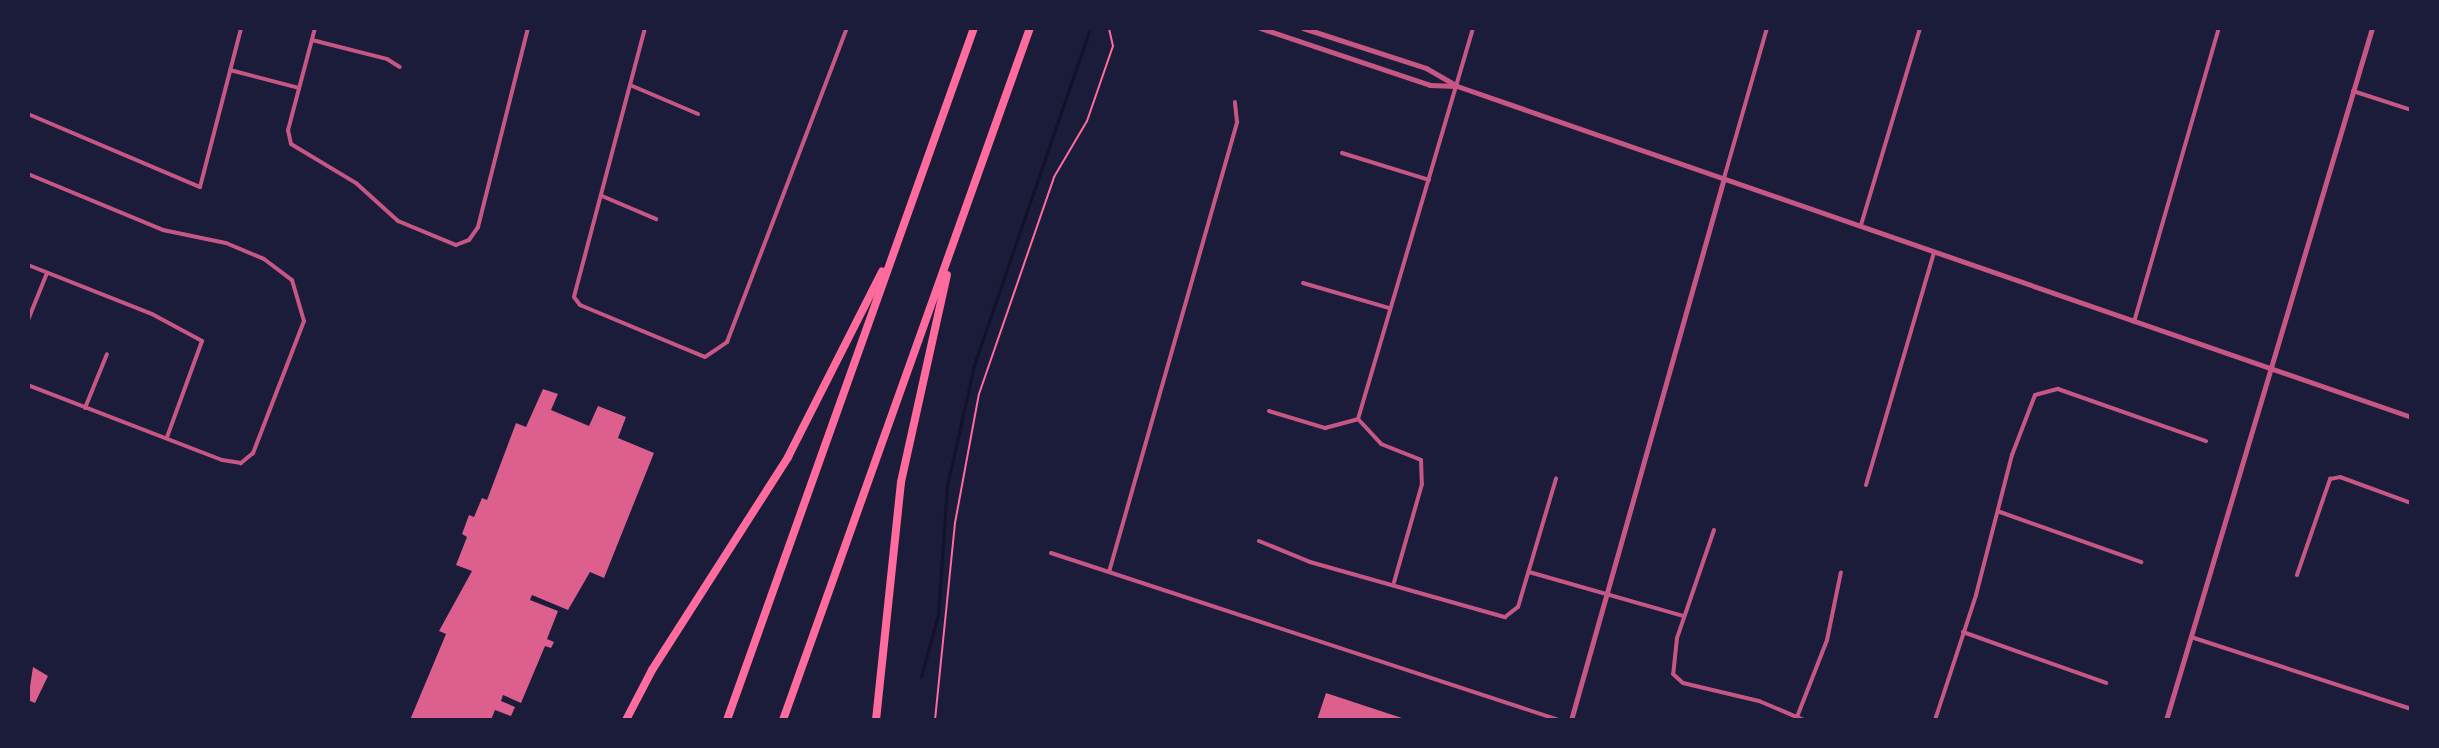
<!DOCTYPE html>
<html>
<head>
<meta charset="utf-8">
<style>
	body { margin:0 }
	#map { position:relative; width:2439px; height:748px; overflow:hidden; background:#1b1b3a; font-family:Karla,sans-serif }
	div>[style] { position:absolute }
	.stream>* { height:3px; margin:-1.5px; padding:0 1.5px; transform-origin:1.5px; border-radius:1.5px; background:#12122b }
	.building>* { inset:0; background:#dd5f8e }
	.path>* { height:2px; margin:-1px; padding:0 1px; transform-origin:1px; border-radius:1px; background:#ff6b9d }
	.minor>* { height:4px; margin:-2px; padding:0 2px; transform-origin:2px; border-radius:2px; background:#c65784 }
	.tertiary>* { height:5px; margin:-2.5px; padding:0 2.5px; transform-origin:2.5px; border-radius:2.5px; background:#c65784 }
	.motorway>* { height:8px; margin:-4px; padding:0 4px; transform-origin:4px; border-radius:4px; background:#ff6b9d }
	span { translate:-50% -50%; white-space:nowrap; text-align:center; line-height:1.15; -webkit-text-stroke:6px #1b1b3a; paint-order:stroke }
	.frame { position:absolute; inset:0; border:30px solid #1b1b3a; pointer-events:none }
</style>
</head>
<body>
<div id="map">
	<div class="stream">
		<i style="left:921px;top:677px;width:64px;rotate:-74.7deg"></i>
		<i style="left:938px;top:615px;width:129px;rotate:-86deg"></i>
		<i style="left:947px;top:486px;width:124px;rotate:-77.4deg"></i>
		<i style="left:974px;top:365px;width:356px;rotate:-71deg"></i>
	</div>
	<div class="building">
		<i style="clip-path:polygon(543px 389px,558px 394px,551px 410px,589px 426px,598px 406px,626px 417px,618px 438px,654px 453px,604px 578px,590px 572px,568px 610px,532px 595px,530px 600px,558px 611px,547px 639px,554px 642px,551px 648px,545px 646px,521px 703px,503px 695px,501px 701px,515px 707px,511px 716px,495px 710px,491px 720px,410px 720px,446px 634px,439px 631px,472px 571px,456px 565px,467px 537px,462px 534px,469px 515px,474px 517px,482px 498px,487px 500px,516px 423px,526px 427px)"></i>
		<i style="clip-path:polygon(33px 667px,48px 676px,35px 703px,28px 700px)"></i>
		<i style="clip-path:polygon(1326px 693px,1405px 719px,1405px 720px,1317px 720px)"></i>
	</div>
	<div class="path">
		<i style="left:935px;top:720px;width:198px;rotate:-84.2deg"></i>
		<i style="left:955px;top:523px;width:131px;rotate:-79.5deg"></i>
		<i style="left:979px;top:394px;width:230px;rotate:-70.9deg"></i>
		<i style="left:1054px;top:177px;width:65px;rotate:-59.5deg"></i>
		<i style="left:1087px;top:121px;width:79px;rotate:-70.9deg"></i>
		<i style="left:1113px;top:46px;width:18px;rotate:-103deg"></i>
	</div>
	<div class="minor">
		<i style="left:315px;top:28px;width:106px;rotate:104.8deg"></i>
		<i style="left:288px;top:130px;width:14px;rotate:78deg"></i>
		<i style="left:291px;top:144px;width:76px;rotate:31deg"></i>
		<i style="left:356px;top:183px;width:57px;rotate:42.1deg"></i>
		<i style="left:398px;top:221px;width:63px;rotate:22.5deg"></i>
		<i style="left:456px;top:245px;width:14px;rotate:-21deg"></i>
		<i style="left:469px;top:240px;width:16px;rotate:-55deg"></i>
		<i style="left:478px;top:227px;width:205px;rotate:-75.9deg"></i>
		<i style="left:645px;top:28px;width:278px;rotate:104.8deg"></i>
		<i style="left:574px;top:297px;width:10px;rotate:53deg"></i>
		<i style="left:580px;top:305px;width:135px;rotate:22.6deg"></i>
		<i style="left:705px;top:357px;width:27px;rotate:-34deg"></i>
		<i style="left:727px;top:342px;width:336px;rotate:-69.1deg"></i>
		<i style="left:312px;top:40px;width:77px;rotate:14.2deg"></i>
		<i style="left:387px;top:59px;width:15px;rotate:32deg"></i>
		<i style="left:230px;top:70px;width:71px;rotate:14.6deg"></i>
		<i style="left:630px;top:85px;width:74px;rotate:23.1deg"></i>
		<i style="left:2353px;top:91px;width:61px;rotate:18.1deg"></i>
		<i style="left:28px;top:114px;width:187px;rotate:23deg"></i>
		<i style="left:200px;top:187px;width:164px;rotate:-75.5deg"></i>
		<i style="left:1342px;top:153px;width:91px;rotate:17.2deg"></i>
		<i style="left:28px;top:174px;width:146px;rotate:22.5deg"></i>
		<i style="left:163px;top:230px;width:64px;rotate:11.7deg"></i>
		<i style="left:226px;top:243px;width:41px;rotate:22.8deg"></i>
		<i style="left:264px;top:259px;width:35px;rotate:37deg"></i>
		<i style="left:292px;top:280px;width:43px;rotate:73.7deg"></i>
		<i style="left:304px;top:321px;width:142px;rotate:111.1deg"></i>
		<i style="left:253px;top:453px;width:16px;rotate:140deg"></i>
		<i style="left:241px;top:463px;width:19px;rotate:-171deg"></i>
		<i style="left:222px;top:460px;width:208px;rotate:-158.9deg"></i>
		<i style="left:1724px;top:178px;width:156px;rotate:-74deg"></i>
		<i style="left:602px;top:196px;width:59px;rotate:23.1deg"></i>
		<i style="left:1861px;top:225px;width:206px;rotate:-73.3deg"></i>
		<i style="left:28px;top:265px;width:133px;rotate:21.6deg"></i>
		<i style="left:152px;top:314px;width:57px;rotate:28.4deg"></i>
		<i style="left:202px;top:341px;width:102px;rotate:110deg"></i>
		<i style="left:1303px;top:283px;width:90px;rotate:16.2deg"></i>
		<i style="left:28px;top:320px;width:51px;rotate:-68deg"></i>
		<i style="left:2134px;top:322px;width:306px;rotate:-73.9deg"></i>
		<i style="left:85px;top:408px;width:58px;rotate:-67.8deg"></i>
		<i style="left:1269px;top:411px;width:59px;rotate:16.9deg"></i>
		<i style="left:1325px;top:428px;width:34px;rotate:-15deg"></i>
		<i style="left:1358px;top:419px;width:34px;rotate:47deg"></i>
		<i style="left:1381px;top:444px;width:43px;rotate:21.8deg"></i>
		<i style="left:1421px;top:460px;width:24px;rotate:88deg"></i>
		<i style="left:1422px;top:484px;width:102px;rotate:105.9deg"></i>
		<i style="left:1358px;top:419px;width:408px;rotate:-73.6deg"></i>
		<i style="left:1866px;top:485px;width:242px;rotate:-73.7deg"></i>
		<i style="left:2000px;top:512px;width:150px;rotate:19.5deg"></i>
		<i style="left:1714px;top:530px;width:114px;rotate:108.9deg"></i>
		<i style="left:1677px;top:638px;width:36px;rotate:96deg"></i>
		<i style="left:1673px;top:674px;width:13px;rotate:42deg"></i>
		<i style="left:1683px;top:683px;width:78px;rotate:13.3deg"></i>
		<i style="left:1759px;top:701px;width:49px;rotate:22.9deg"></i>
		<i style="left:1259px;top:541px;width:55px;rotate:22.4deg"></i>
		<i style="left:1310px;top:562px;width:203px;rotate:15.8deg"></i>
		<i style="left:1505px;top:617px;width:16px;rotate:-38deg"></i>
		<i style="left:1518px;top:607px;width:134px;rotate:-73.5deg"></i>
		<i style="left:1051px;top:553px;width:535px;rotate:18.2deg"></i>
		<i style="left:1109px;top:572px;width:468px;rotate:-74.1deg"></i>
		<i style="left:1237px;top:122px;width:20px;rotate:-96deg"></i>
		<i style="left:1529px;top:572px;width:160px;rotate:15.9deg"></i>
		<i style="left:2297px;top:575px;width:102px;rotate:-71deg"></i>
		<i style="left:2330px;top:479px;width:10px;rotate:-11deg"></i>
		<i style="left:2340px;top:477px;width:76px;rotate:20.1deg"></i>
		<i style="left:1963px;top:632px;width:152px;rotate:19.6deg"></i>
		<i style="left:2191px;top:637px;width:231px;rotate:18.1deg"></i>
		<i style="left:1797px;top:717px;width:83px;rotate:-68.7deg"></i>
		<i style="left:1827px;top:640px;width:69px;rotate:-78.4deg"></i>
		<i style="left:1935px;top:720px;width:132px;rotate:-71.8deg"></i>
		<i style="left:1976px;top:595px;width:145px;rotate:-75.6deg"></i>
		<i style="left:2012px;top:455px;width:64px;rotate:-69deg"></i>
		<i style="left:2035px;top:395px;width:24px;rotate:-15deg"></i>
		<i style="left:2058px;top:389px;width:157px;rotate:19.4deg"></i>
	</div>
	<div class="tertiary">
		<i style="left:1260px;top:28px;width:179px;rotate:18.5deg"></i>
		<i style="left:1430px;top:85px;width:26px;rotate:2deg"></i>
		<i style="left:1303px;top:28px;width:129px;rotate:18deg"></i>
		<i style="left:1426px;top:68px;width:36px;rotate:30deg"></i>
		<i style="left:1457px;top:86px;width:1010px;rotate:19.13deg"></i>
		<i style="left:1571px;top:720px;width:563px;rotate:-74.24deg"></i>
		<i style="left:2166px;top:720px;width:722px;rotate:-73.42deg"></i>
	</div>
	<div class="motorway">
		<i style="left:626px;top:720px;width:56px;rotate:-62.5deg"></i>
		<i style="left:652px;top:670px;width:253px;rotate:-57.4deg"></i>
		<i style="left:788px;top:457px;width:208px;rotate:-63.1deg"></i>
		<i style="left:727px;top:720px;width:735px;rotate:-70.36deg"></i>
		<i style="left:783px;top:720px;width:735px;rotate:-70.36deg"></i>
		<i style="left:876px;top:720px;width:239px;rotate:-84deg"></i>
		<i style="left:901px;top:482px;width:212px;rotate:-77.5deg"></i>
	</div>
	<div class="frame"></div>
</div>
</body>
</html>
